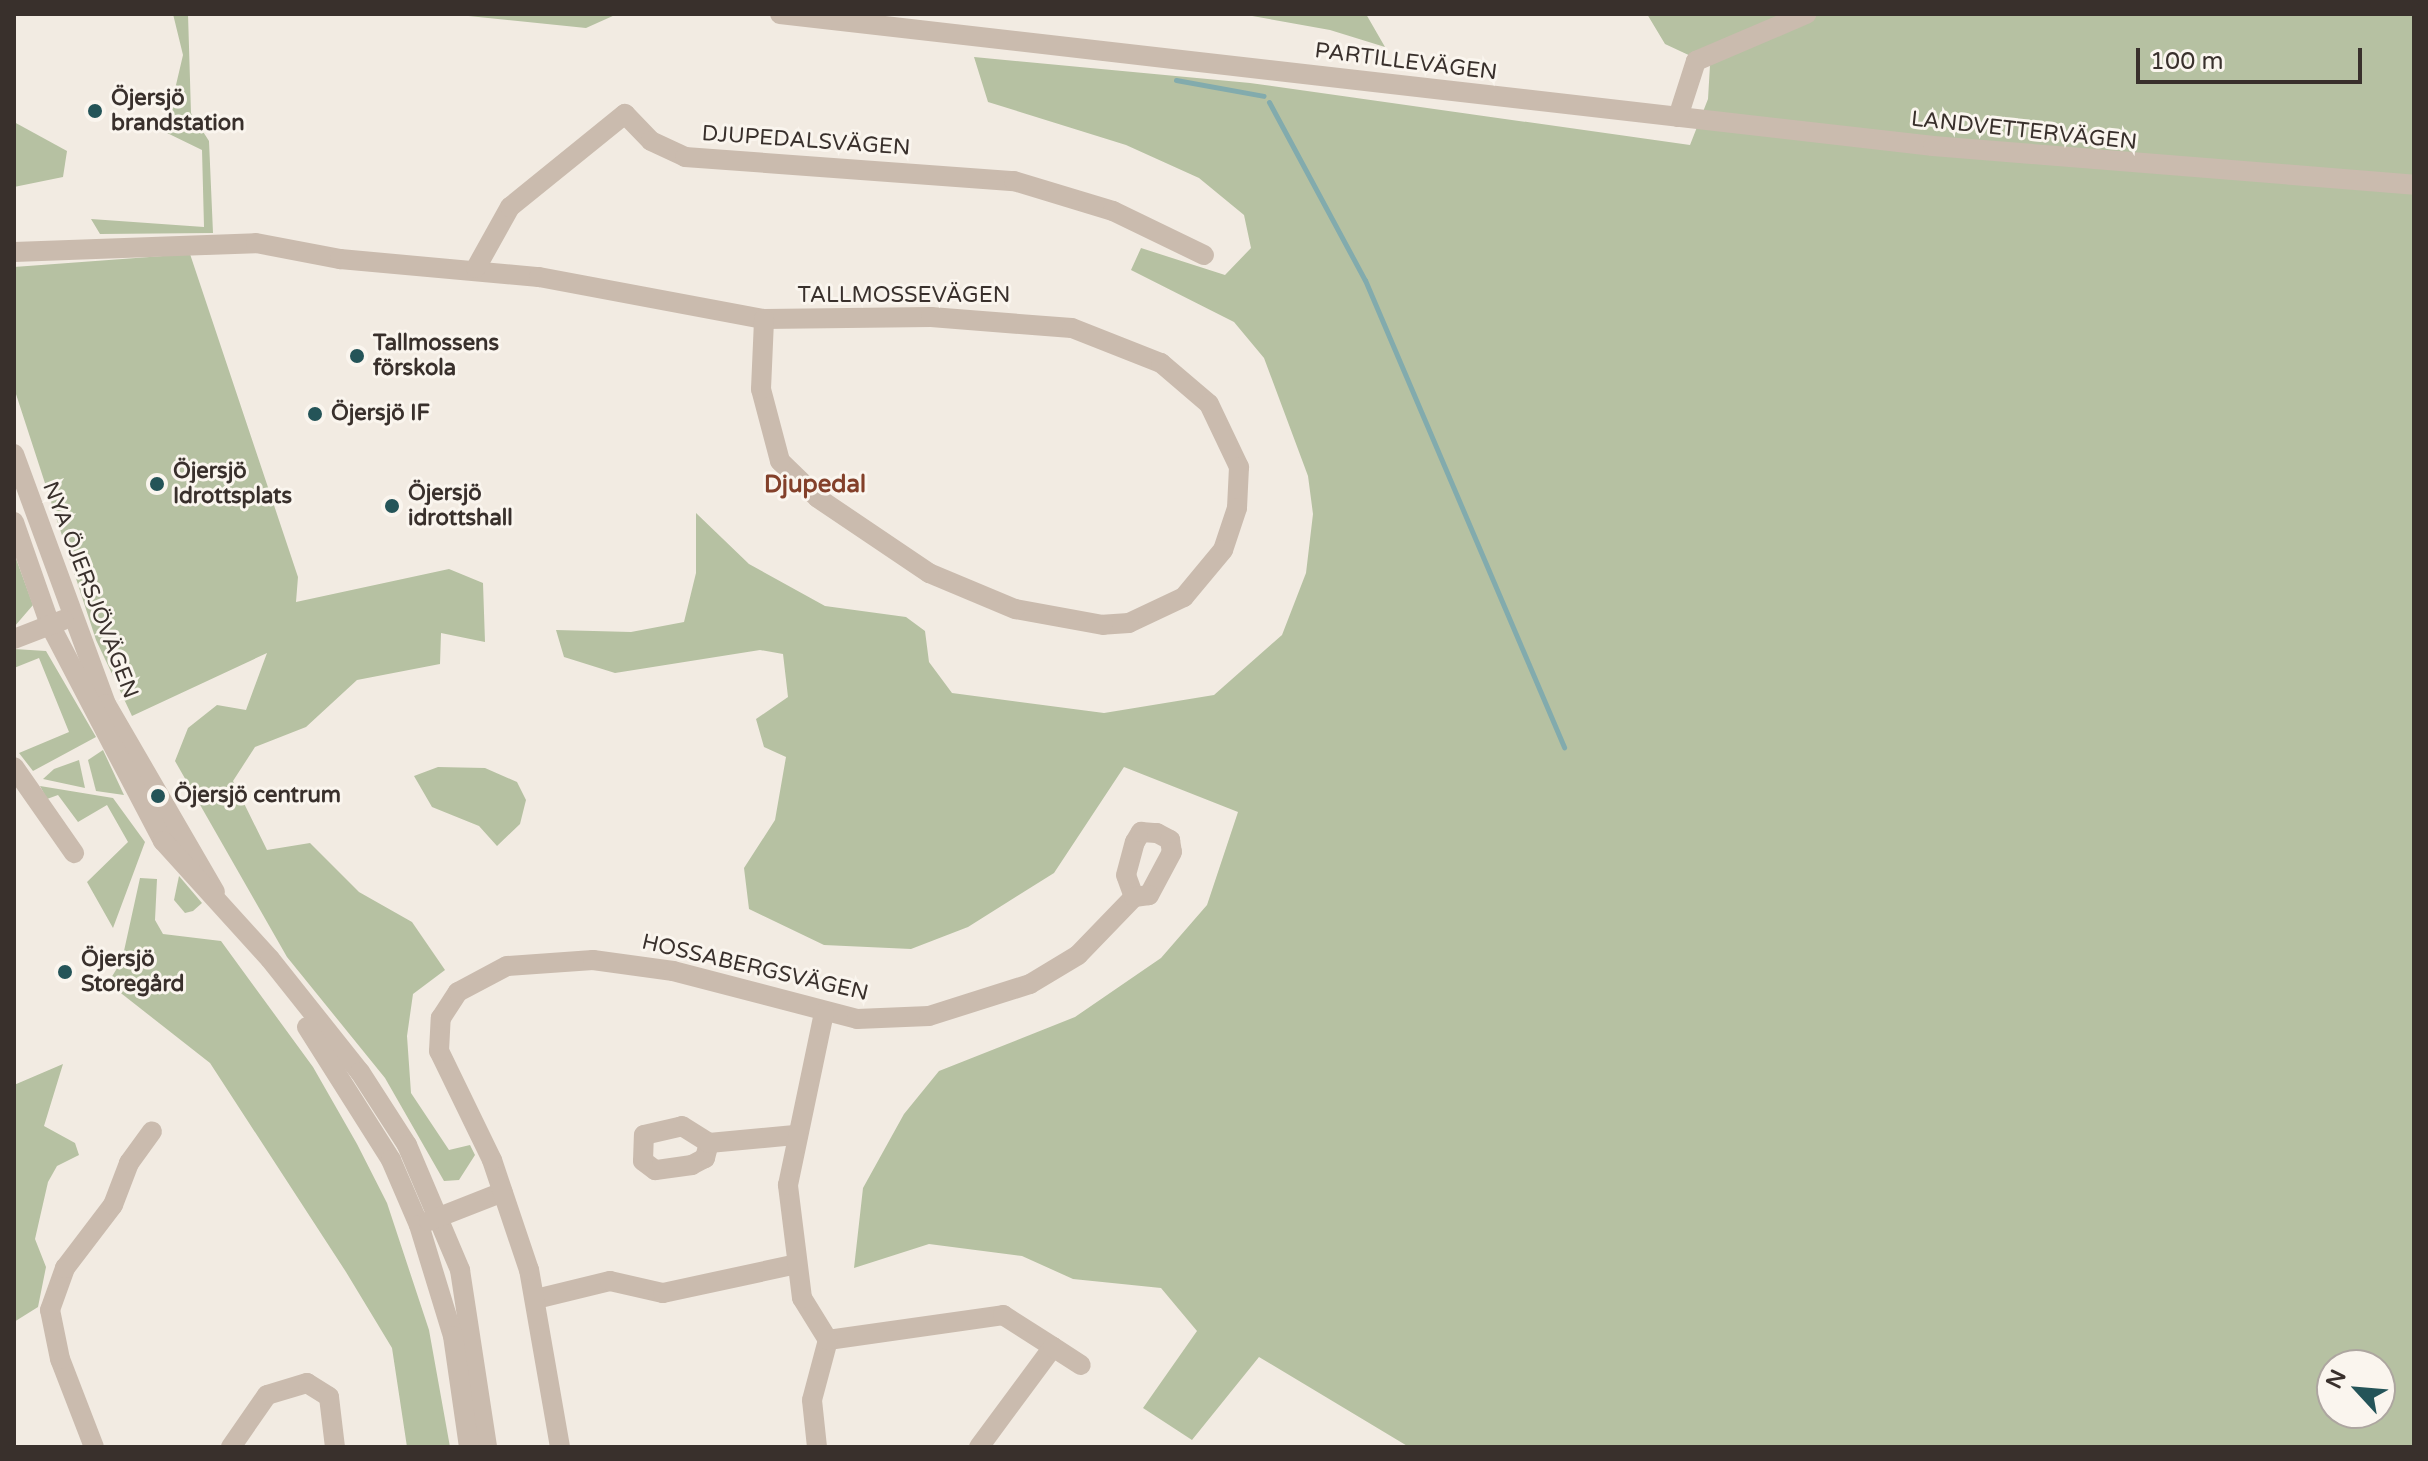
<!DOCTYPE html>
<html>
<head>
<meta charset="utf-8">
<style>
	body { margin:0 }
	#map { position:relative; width:2428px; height:1461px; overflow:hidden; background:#f2ebe2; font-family:"Varela Round",sans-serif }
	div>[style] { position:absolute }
	.green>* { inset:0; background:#b6c1a2 }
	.stream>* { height:5px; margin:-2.5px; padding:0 2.5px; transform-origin:2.5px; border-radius:2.5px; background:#82abad }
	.minor>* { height:20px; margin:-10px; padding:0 10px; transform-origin:10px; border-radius:10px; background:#cabbae }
	.dots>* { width:22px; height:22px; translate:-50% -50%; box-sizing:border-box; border:4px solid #faf5ee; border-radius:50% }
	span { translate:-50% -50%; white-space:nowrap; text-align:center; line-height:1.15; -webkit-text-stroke:6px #faf5ee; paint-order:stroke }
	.street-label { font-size:22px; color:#39302c }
	.poi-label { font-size:22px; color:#39302c; font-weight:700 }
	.left { translate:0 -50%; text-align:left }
	.neighbourhood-label { font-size:24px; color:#83402a; font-weight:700 }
	.frame { position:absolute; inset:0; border:16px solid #39302c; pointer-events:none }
	.north { position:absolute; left:2316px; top:1349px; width:80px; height:80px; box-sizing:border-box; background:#faf5ee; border:2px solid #ada6a0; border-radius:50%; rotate:296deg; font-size:22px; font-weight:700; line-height:32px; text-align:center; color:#39302c }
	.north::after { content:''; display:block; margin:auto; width:28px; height:36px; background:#245458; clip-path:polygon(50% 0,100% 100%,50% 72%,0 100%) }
	.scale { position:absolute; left:2136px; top:48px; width:226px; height:36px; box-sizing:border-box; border:4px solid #39302c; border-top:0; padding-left:10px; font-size:24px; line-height:28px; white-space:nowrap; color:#39302c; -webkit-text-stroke:6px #faf5ee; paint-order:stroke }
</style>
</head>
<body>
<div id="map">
	<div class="green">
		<i style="clip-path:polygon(173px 14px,188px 14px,191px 113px,209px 141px,213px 233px,100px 234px,91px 219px,204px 227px,202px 150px,165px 132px,183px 55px)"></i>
		<i style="clip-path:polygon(449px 14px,614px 14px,615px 15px,586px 28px)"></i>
		<i style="clip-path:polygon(1241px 14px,1366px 14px,1385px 47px,1330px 30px)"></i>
		<i style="clip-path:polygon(evenodd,1647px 14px,2414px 14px,2414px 1447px,1409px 1447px,1259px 1357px,1192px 1440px,1143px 1408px,1197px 1331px,1161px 1288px,1073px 1279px,1022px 1256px,929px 1244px,854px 1268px,863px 1188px,904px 1114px,939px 1071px,1075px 1017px,1161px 958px,1207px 905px,1238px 812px,1124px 767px,1054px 873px,968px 927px,911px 949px,824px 945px,749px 909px,744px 868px,775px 820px,786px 757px,764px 747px,756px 719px,788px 697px,783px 654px,760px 650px,615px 673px,564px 657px,556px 630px,631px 632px,684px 622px,696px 573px,696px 513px,749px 564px,825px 606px,906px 617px,925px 631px,929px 662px,952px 693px,1104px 713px,1214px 695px,1282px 635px,1306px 573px,1313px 514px,1308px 476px,1264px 358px,1234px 322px,1131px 270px,1141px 248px,1225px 275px,1251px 248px,1244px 215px,1199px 178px,1126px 145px,988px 102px,974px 57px,1250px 83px,1690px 145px,1708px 99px,1710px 65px,1665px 44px,1647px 14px,2332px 1365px,2380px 1365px,2380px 1413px,2332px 1413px,2332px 1365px)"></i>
		<i style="clip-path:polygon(14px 122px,67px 151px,63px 177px,14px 187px)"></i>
		<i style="clip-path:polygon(190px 254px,298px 577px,296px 602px,449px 569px,483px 583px,485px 642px,441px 633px,440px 664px,357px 680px,306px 727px,255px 747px,233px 781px,267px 850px,310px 843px,359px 892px,412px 922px,445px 970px,413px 994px,407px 1036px,411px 1093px,449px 1150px,470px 1145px,475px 1155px,459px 1180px,444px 1181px,385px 1078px,287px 957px,175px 761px,188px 728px,217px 705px,246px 710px,267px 653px,132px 716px,96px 640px,15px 391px,14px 267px)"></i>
		<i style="clip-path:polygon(14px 553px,33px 605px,14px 627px,16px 606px)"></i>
		<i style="clip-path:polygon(14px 649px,46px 651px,96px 737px,33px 771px,19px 753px,69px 732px,39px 658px,14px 668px)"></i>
		<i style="clip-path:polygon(103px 750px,124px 795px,96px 791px,88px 760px)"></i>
		<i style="clip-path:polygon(79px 760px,85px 788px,43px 779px,54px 769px)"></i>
		<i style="clip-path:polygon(438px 767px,485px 768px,517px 782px,526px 800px,520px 824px,497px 846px,479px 826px,432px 807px,414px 776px)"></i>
		<i style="clip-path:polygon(40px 786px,113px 798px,145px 842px,113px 928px,87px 882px,128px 842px,107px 805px,78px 822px,58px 795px,47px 799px)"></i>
		<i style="clip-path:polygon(179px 876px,202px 903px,193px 911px,185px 913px,174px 900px)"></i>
		<i style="clip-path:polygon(140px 878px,157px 879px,155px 920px,163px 934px,221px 941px,313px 1067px,357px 1144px,387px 1203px,429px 1330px,450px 1447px,407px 1447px,392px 1348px,346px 1272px,210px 1063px,108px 983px,122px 960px)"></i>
		<i style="clip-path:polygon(63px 1064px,44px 1126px,75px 1143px,79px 1155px,57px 1166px,48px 1182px,35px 1239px,46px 1267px,38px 1307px,14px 1322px,14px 1085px)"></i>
	</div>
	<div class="stream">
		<i style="left:1176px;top:80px;width:89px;rotate:10.3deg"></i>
		<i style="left:1269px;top:102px;width:202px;rotate:61.7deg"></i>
		<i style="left:1365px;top:280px;width:508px;rotate:66.92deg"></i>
	</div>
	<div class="minor">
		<i style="left:780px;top:14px;width:1161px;rotate:6.53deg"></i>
		<i style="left:1933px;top:146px;width:483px;rotate:4.6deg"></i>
		<i style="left:1678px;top:117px;width:59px;rotate:-72.2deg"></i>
		<i style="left:1696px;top:61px;width:120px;rotate:-23.1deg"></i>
		<i style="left:14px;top:252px;width:242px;rotate:-2.1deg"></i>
		<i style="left:256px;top:243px;width:86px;rotate:10.8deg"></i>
		<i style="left:340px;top:259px;width:200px;rotate:5.2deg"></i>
		<i style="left:539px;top:277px;width:229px;rotate:10.6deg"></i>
		<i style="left:764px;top:319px;width:167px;rotate:-0.7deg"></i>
		<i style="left:931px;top:317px;width:141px;rotate:4.5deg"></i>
		<i style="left:1072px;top:328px;width:96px;rotate:21.5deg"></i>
		<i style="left:1161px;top:363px;width:63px;rotate:40.5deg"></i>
		<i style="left:1209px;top:404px;width:70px;rotate:64.5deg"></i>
		<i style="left:1239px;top:467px;width:41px;rotate:92.8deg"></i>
		<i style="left:1237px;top:508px;width:44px;rotate:108.4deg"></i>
		<i style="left:1223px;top:550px;width:61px;rotate:129.7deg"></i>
		<i style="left:1184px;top:597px;width:61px;rotate:154.7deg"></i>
		<i style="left:1129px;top:623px;width:26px;rotate:176deg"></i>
		<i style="left:1103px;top:625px;width:89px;rotate:-169.7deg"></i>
		<i style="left:1015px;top:609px;width:93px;rotate:-157.3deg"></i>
		<i style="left:929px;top:573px;width:134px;rotate:-146deg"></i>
		<i style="left:818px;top:498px;width:53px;rotate:-135.8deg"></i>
		<i style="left:780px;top:461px;width:74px;rotate:-104.8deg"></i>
		<i style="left:761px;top:389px;width:70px;rotate:-87.5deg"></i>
		<i style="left:476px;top:268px;width:70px;rotate:-60.9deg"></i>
		<i style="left:510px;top:207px;width:148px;rotate:-39deg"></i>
		<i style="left:625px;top:114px;width:37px;rotate:46deg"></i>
		<i style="left:651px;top:141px;width:38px;rotate:25deg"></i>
		<i style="left:685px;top:157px;width:330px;rotate:4.2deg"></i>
		<i style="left:1014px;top:181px;width:103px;rotate:16.9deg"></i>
		<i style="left:1113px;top:211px;width:101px;rotate:25.8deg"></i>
		<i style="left:14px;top:454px;width:266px;rotate:69.8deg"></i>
		<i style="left:106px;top:704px;width:217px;rotate:59.9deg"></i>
		<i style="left:14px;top:522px;width:109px;rotate:70.7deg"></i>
		<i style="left:50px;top:625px;width:244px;rotate:62.4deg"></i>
		<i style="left:163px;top:841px;width:159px;rotate:47.8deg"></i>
		<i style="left:270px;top:959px;width:144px;rotate:51.5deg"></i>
		<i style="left:360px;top:1072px;width:87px;rotate:57.2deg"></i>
		<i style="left:407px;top:1145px;width:136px;rotate:67deg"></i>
		<i style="left:460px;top:1270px;width:179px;rotate:81.3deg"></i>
		<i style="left:14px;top:639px;width:53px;rotate:-21.2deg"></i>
		<i style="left:14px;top:767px;width:105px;rotate:55.1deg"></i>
		<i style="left:307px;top:1027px;width:157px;rotate:57.7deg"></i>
		<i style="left:391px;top:1160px;width:71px;rotate:66.7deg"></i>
		<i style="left:419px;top:1225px;width:116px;rotate:73deg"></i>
		<i style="left:453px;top:1336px;width:112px;rotate:81.8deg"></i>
		<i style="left:709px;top:1143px;width:16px;rotate:105deg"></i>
		<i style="left:705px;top:1158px;width:15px;rotate:152deg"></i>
		<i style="left:692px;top:1165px;width:37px;rotate:172deg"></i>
		<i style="left:655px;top:1170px;width:15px;rotate:-143deg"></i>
		<i style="left:643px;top:1161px;width:26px;rotate:-88deg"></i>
		<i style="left:644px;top:1135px;width:39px;rotate:-13deg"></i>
		<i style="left:682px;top:1126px;width:32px;rotate:32deg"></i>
		<i style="left:709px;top:1143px;width:86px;rotate:-5.3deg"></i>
		<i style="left:429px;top:1221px;width:79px;rotate:-21.4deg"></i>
		<i style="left:536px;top:1299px;width:76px;rotate:-13.7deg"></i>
		<i style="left:610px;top:1281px;width:54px;rotate:12.8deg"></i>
		<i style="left:663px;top:1293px;width:137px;rotate:-12.2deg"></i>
		<i style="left:828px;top:1340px;width:177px;rotate:-8.1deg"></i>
		<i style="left:1003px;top:1315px;width:59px;rotate:32.6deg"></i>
		<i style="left:1053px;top:1347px;width:124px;rotate:126.5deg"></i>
		<i style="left:1053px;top:1347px;width:33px;rotate:33deg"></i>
		<i style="left:94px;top:1447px;width:94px;rotate:-111.1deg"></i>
		<i style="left:60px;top:1359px;width:50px;rotate:-101.5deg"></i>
		<i style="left:50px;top:1310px;width:45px;rotate:-70.3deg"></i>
		<i style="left:65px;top:1268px;width:79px;rotate:-52.7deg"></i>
		<i style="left:113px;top:1205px;width:45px;rotate:-69.1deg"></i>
		<i style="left:129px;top:1163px;width:39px;rotate:-54deg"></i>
		<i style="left:231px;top:1447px;width:63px;rotate:-55.3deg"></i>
		<i style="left:267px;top:1395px;width:42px;rotate:-16.7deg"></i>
		<i style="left:307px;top:1383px;width:26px;rotate:32deg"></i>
		<i style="left:329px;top:1397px;width:50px;rotate:83.2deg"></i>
		<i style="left:560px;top:1447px;width:180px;rotate:-99.9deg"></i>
		<i style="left:529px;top:1270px;width:116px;rotate:-108.6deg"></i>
		<i style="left:492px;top:1160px;width:121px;rotate:-115.9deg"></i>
		<i style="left:439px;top:1051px;width:33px;rotate:-87deg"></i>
		<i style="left:441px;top:1018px;width:31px;rotate:-57deg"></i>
		<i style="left:458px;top:992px;width:55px;rotate:-28deg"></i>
		<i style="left:507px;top:966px;width:86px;rotate:-4deg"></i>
		<i style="left:593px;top:960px;width:81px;rotate:7.8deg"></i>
		<i style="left:673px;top:971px;width:190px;rotate:14.6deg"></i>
		<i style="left:857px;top:1019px;width:72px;rotate:-2.4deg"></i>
		<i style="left:929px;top:1016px;width:106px;rotate:-17.6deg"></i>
		<i style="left:1030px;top:984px;width:56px;rotate:-31.1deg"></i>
		<i style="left:1078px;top:955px;width:81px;rotate:-46deg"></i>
		<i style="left:1134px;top:897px;width:23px;rotate:-110deg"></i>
		<i style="left:1126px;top:875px;width:34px;rotate:-75deg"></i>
		<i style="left:1135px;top:842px;width:12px;rotate:-59deg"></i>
		<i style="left:1141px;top:832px;width:16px;rotate:4deg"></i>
		<i style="left:1157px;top:833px;width:15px;rotate:28deg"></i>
		<i style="left:1170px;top:840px;width:12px;rotate:81deg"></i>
		<i style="left:1172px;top:852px;width:49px;rotate:118.1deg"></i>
		<i style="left:1149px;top:895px;width:15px;rotate:172deg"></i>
		<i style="left:817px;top:1447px;width:47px;rotate:-96.1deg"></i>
		<i style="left:812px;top:1400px;width:62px;rotate:-75.1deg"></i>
		<i style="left:828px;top:1340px;width:49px;rotate:-121.8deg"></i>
		<i style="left:802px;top:1298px;width:114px;rotate:-97.1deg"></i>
		<i style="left:788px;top:1185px;width:176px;rotate:-78.2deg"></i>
	</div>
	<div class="dots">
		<i style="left:95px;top:111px;background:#245458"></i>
		<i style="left:357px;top:356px;background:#245458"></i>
		<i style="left:315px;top:414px;background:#245458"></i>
		<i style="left:157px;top:484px;background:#245458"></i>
		<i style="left:392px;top:506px;background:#245458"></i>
		<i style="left:158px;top:796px;background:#245458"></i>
		<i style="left:65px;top:972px;background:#245458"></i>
	</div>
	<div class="street-label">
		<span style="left:1406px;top:62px;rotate:7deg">PARTILLEVÄGEN</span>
		<span style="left:2024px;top:131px;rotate:6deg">LANDVETTERVÄGEN</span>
		<span style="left:806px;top:141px;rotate:4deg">DJUPEDALSVÄGEN</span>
		<span style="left:904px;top:296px">TALLMOSSEVÄGEN</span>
		<span style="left:90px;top:590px;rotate:69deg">NYA ÖJERSJÖVÄGEN</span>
		<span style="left:755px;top:968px;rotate:13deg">HOSSABERGSVÄGEN</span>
	</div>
	<div class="poi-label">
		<span class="left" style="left:111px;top:111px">Öjersjö<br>brandstation</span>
		<span class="left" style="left:373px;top:356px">Tallmossens<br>förskola</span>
		<span class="left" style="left:331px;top:414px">Öjersjö IF</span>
		<span class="left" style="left:173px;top:484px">Öjersjö<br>Idrottsplats</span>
		<span class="left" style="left:408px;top:506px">Öjersjö<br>idrottshall</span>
		<span class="left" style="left:174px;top:796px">Öjersjö centrum</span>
		<span class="left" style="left:81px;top:972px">Öjersjö<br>Storegård</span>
	</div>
	<div class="neighbourhood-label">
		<span style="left:815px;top:485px">Djupedal</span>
	</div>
	<div class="frame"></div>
	<div class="north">N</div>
	<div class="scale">100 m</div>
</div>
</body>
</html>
